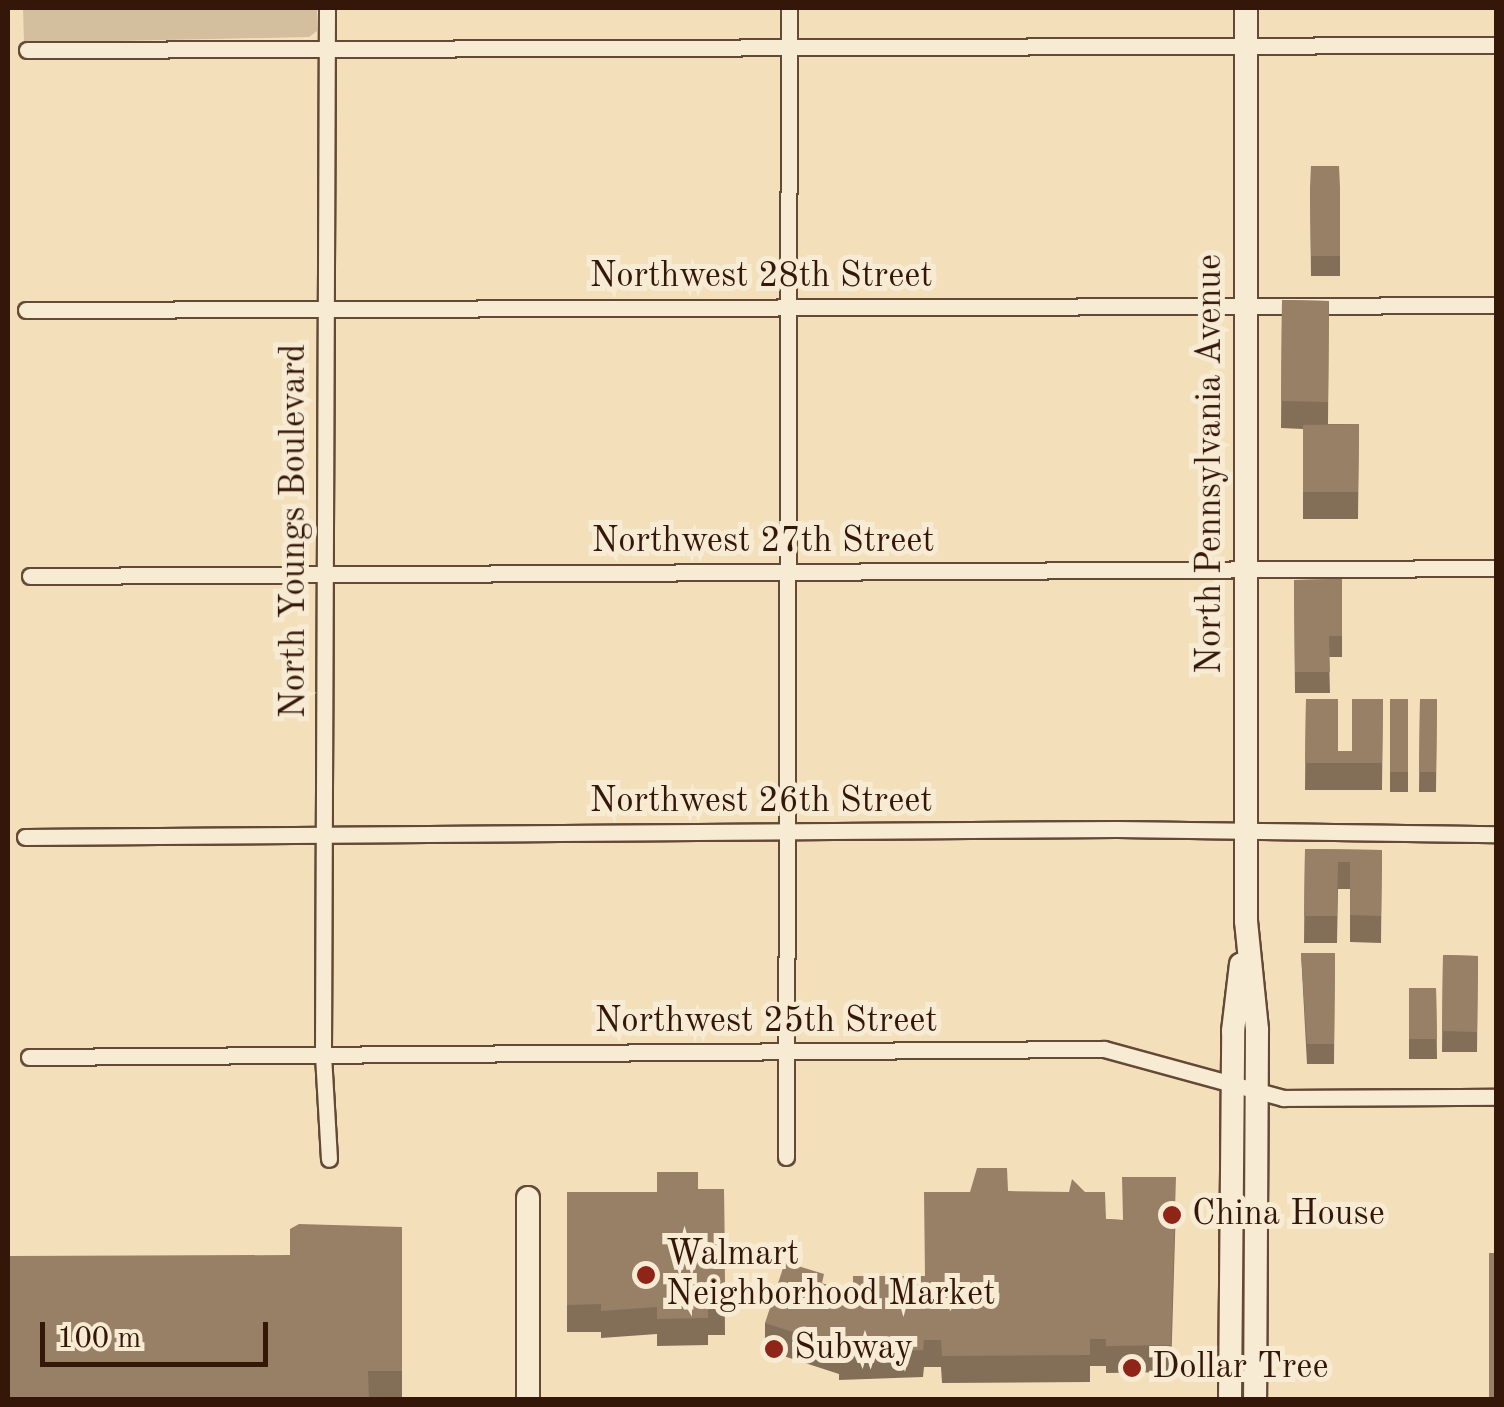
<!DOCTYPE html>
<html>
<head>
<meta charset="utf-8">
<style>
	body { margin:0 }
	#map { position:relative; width:1504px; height:1407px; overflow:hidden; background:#f3e0bb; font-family:"Old Standard TT",serif }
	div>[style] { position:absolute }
	.green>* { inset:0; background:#d3be9d }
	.roads { filter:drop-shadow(2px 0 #644936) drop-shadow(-2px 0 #644936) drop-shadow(0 2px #644936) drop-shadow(0 -2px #644936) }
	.street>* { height:15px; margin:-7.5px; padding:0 7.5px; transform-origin:7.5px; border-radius:7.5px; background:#f7ebd3 }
	.secondary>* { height:22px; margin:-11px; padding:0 11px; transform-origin:11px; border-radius:11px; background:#f7ebd3 }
	.wall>* { inset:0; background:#836e58 }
	.building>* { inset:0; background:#988066 }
	.dots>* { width:28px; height:28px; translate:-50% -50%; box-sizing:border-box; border:5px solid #f7ebd3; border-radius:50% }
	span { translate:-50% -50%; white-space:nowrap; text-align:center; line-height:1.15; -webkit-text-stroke:10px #f7ebd3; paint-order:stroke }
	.street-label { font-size:35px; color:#35170a }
	.poi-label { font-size:35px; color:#35170a }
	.left { translate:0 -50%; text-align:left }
	.frame { position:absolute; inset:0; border:10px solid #35170a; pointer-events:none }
	.scale { position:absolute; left:40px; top:1322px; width:228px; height:45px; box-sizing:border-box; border:5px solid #35170a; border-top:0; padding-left:12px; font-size:30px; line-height:35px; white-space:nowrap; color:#35170a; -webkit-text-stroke:8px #f7ebd3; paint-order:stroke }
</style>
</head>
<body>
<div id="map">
	<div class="green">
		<i style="clip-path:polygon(23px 8px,317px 8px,317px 31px,309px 37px,24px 43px)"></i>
	</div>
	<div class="roads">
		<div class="street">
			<i style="left:327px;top:8px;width:1047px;rotate:90.22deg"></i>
			<i style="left:323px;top:1055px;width:104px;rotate:86.7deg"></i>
			<i style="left:27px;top:50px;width:1469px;rotate:-0.2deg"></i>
			<i style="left:26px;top:310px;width:1470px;rotate:-0.19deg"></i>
			<i style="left:30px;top:576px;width:1466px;rotate:-0.31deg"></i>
			<i style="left:25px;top:837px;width:1092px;rotate:-0.42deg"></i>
			<i style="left:1117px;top:829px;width:379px;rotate:0.8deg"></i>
			<i style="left:29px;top:1057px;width:1075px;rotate:-0.43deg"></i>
			<i style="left:1104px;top:1049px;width:186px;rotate:15.3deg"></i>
			<i style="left:1283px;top:1098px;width:213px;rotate:-0.3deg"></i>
			<i style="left:786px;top:1157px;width:1149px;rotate:-89.85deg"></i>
		</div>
		<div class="secondary">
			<i style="left:1246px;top:8px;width:913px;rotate:90deg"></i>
			<i style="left:1246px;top:921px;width:110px;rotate:84.2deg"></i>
			<i style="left:1257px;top:1030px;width:370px;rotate:90.3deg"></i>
			<i style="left:528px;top:1400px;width:202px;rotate:-90deg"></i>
			<i style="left:1230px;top:1400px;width:369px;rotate:-89.5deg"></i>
			<i style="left:1233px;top:1031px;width:67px;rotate:-83.2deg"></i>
		</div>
	</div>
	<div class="wall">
		<i style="clip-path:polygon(1310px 187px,1340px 187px,1340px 276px,1311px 276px)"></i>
		<i style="clip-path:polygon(1282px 300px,1329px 301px,1328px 424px,1359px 424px,1358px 519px,1303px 519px,1303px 429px,1281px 428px)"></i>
		<i style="clip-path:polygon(1342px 579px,1342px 657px,1329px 657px,1330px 693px,1295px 693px,1294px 580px)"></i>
		<i style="clip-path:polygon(1306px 699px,1338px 751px,1352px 751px,1383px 699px,1382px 790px,1305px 790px)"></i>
		<i style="clip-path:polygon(1390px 699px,1408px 699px,1408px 792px,1390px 792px)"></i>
		<i style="clip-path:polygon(1420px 699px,1437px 699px,1436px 792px,1419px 792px)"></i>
		<i style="clip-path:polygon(1305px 849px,1382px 850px,1381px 943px,1350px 942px,1350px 889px,1338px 889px,1337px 943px,1304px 943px)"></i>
		<i style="clip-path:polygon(1301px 953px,1335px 953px,1334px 1064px,1307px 1064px)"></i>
		<i style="clip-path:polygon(1443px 955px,1478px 956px,1477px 1052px,1442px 1052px)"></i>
		<i style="clip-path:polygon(1409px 988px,1436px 988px,1437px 1059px,1409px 1059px)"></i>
		<i style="clip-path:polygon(698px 1189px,724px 1189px,725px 1335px,708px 1335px,708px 1345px,657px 1346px,657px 1334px,601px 1338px,601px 1332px,567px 1332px,567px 1192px,657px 1192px)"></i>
		<i style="clip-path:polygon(1008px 1191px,1106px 1219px,1122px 1220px,1176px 1204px,1171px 1372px,1106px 1373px,1106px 1366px,1090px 1366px,1090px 1382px,942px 1383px,941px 1367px,924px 1367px,923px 1377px,839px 1380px,839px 1374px,765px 1350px,765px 1323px,824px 1284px,841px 1290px,853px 1289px,925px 1276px)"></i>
		<i style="clip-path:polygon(402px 1227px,402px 1398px,369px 1398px,290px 1255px)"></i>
	</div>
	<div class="building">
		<i style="clip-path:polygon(1311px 166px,1339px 166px,1340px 187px,1310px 187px)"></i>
		<i style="clip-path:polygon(1310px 187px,1340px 187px,1340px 256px,1311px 256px)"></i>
		<i style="clip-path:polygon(1282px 300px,1329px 301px,1328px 402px,1281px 401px)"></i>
		<i style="clip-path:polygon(1359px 424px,1358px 492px,1303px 492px,1303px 425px)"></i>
		<i style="clip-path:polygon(1342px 579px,1342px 636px,1329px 636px,1330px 672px,1295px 672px,1294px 580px)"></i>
		<i style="clip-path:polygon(1306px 699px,1338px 699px,1338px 751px,1352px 751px,1352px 699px,1383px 699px,1382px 763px,1305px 763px)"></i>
		<i style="clip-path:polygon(1390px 699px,1408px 699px,1408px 772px,1390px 772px)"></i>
		<i style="clip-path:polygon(1420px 699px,1437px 699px,1436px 772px,1419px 772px)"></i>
		<i style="clip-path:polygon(1305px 849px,1382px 850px,1381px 916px,1350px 915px,1350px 862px,1338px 862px,1337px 916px,1304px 916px)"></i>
		<i style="clip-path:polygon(1301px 953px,1335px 953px,1334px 1044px,1307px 1044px)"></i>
		<i style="clip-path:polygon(1443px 955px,1478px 956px,1477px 1032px,1442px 1031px)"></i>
		<i style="clip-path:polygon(1409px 988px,1436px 988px,1437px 1039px,1409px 1039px)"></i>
		<i style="clip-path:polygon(977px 1168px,1007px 1168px,1008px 1191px,1069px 1192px,1072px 1179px,1085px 1192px,1105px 1192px,1106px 1219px,1123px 1220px,1122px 1177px,1176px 1177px,1171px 1345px,1106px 1346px,1106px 1339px,1090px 1339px,1090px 1355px,942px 1356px,941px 1340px,924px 1340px,923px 1350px,839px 1353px,839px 1347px,765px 1323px,785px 1262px,824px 1274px,822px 1283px,841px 1290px,853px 1289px,853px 1276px,925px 1276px,924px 1192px,970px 1192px)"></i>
		<i style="clip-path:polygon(657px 1172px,698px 1172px,698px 1189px,724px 1189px,725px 1308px,708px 1308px,708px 1318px,657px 1319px,657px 1307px,601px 1311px,601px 1304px,567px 1305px,567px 1192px,657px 1192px)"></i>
		<i style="clip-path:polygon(299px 1224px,402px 1227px,402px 1371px,368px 1371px,369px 1400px,8px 1400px,8px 1256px,290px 1255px,290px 1229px)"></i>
		<i style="clip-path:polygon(1489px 1253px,1496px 1253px,1496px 1400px,1489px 1400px)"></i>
	</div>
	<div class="dots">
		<i style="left:1172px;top:1215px;background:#8f2418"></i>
		<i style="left:646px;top:1275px;background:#8f2418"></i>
		<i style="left:774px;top:1349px;background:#8f2418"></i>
		<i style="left:1132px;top:1368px;background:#8f2418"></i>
	</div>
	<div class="street-label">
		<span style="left:761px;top:277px">Northwest 28th Street</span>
		<span style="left:1211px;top:464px;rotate:-90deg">North Pennsylvania Avenue</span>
		<span style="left:295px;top:531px;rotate:-90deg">North Youngs Boulevard</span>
		<span style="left:763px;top:542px">Northwest 27th Street</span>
		<span style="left:761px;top:802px">Northwest 26th Street</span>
		<span style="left:766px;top:1022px">Northwest 25th Street</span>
	</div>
	<div class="poi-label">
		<span class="left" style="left:1192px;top:1215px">China House</span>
		<span class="left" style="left:666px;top:1275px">Walmart<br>Neighborhood Market</span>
		<span class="left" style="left:794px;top:1349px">Subway</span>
		<span class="left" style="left:1152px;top:1368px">Dollar Tree</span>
	</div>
	<div class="frame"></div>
	<div class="scale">100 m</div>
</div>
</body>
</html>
